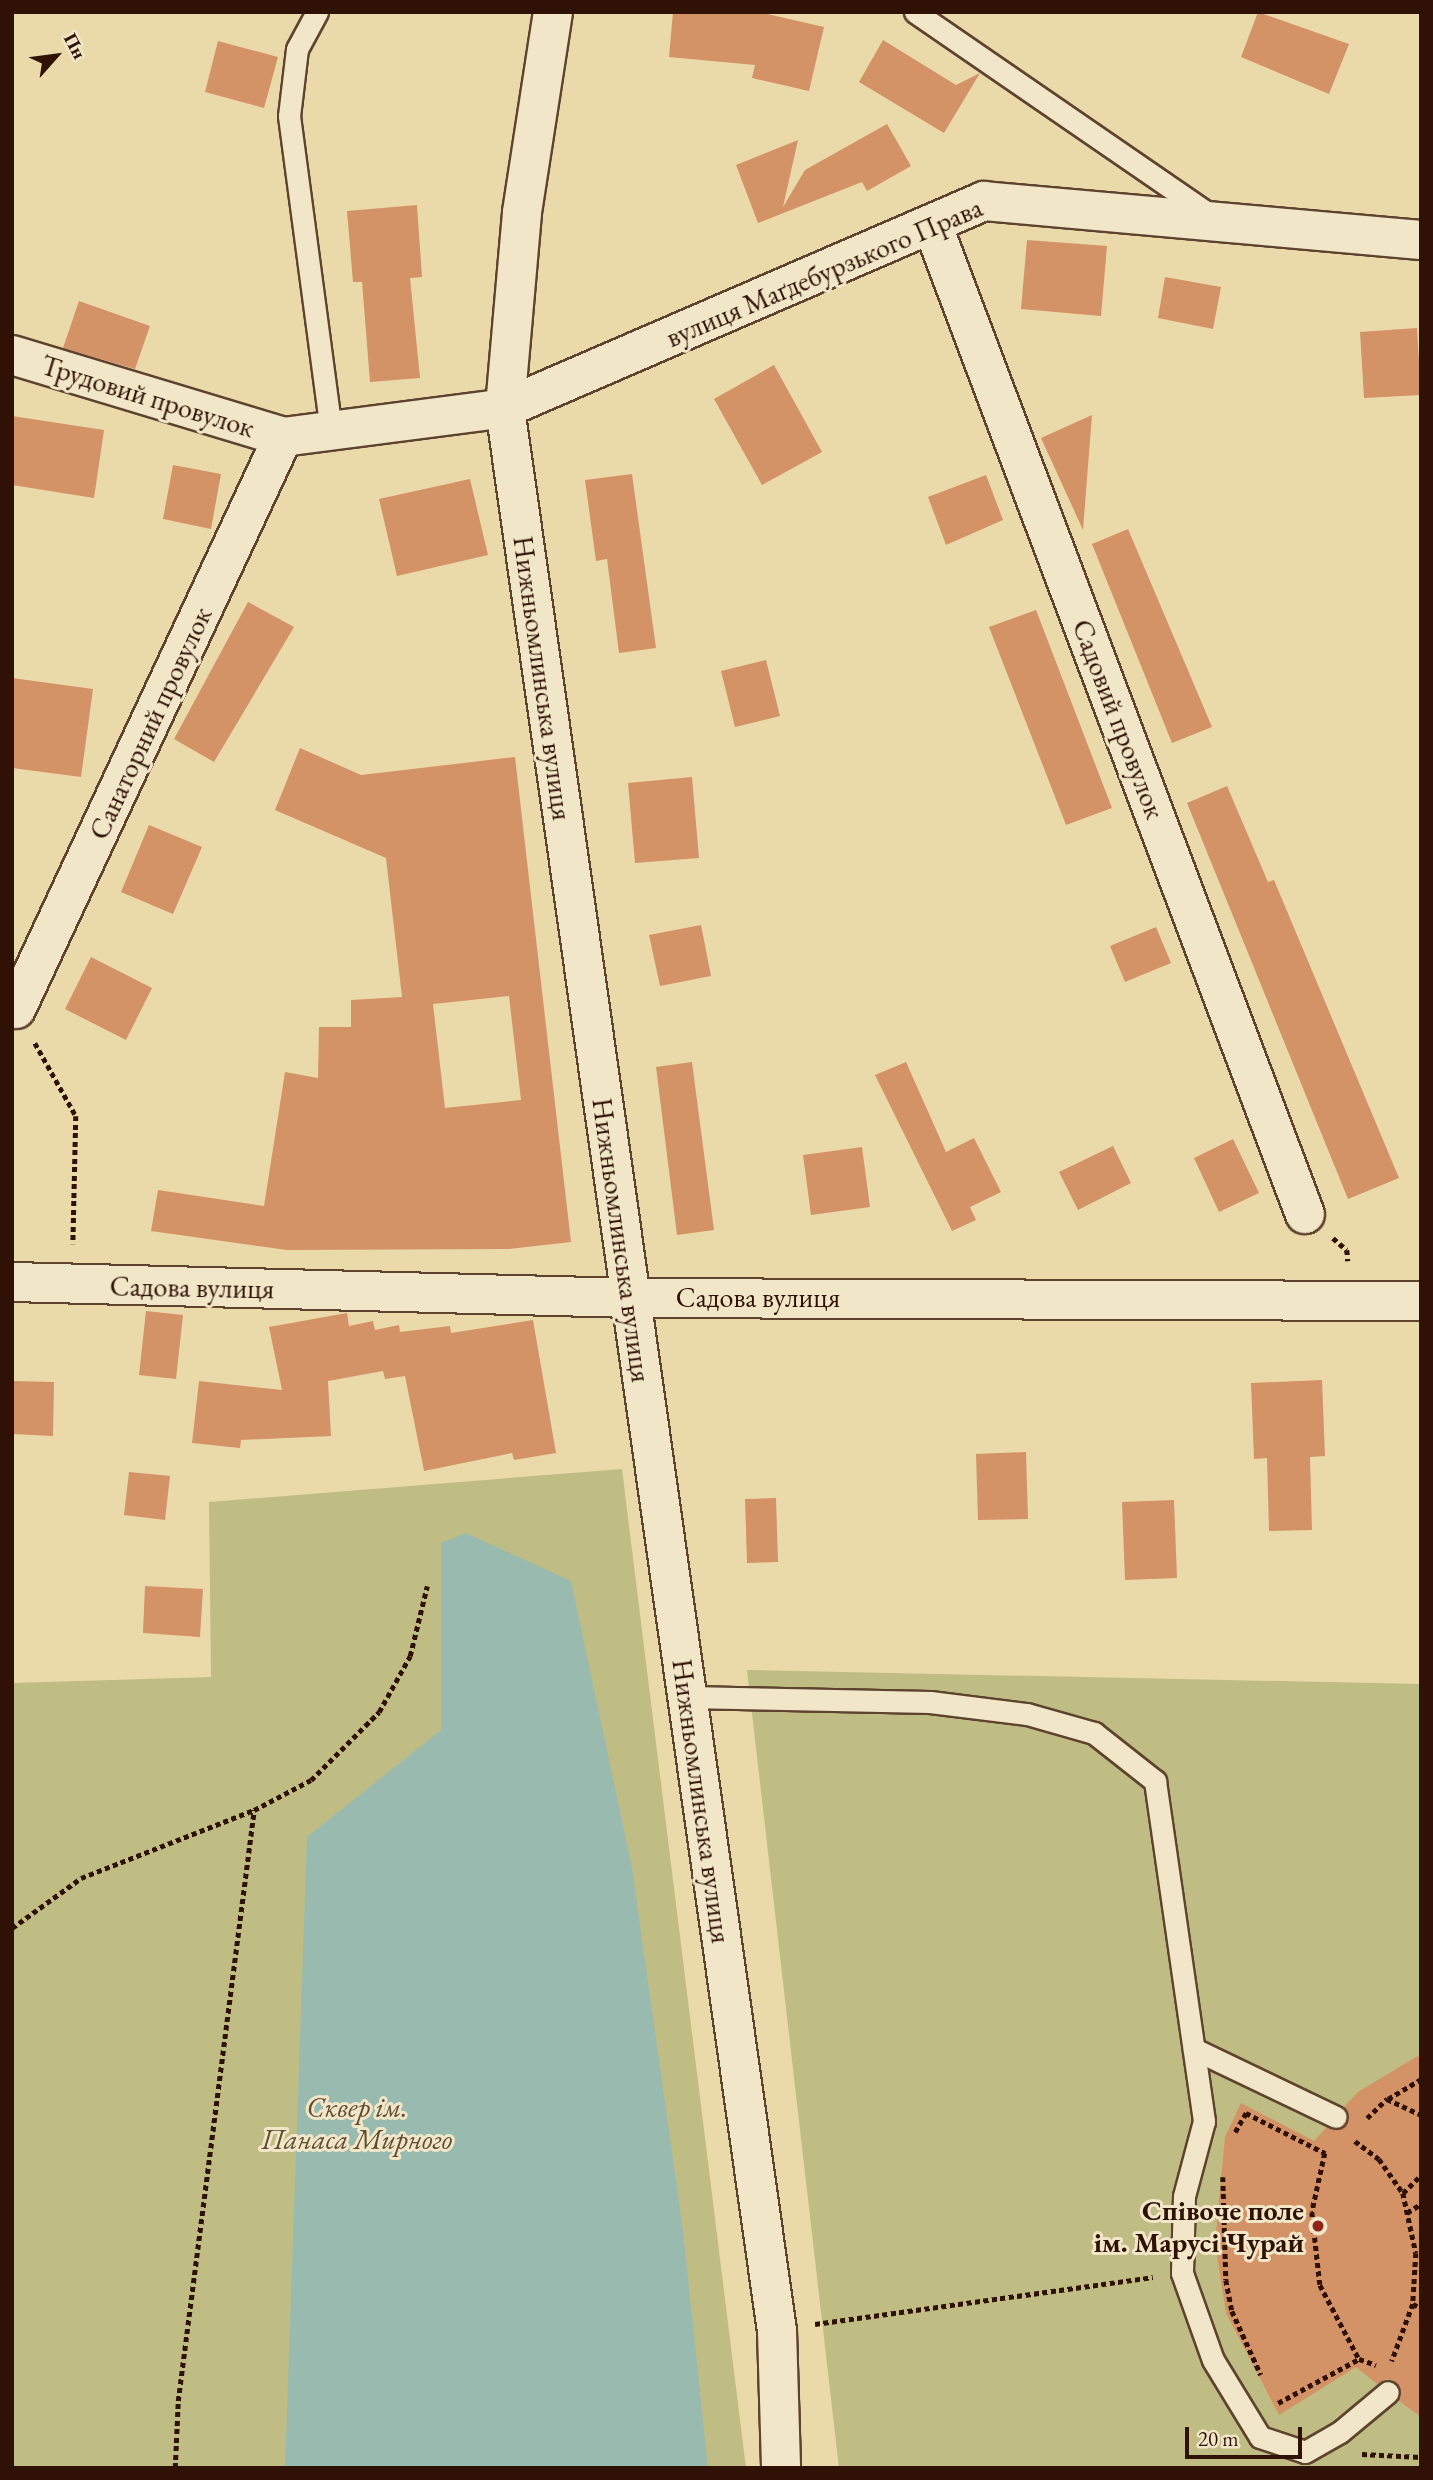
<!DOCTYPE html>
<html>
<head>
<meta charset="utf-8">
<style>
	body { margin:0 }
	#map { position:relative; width:1433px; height:2480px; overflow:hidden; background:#eadaaa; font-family:"EB Garamond",serif }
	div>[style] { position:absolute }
	.green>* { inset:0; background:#bfbd83 }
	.water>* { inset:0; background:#99baaf }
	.building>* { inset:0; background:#d49267 }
	.path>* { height:4.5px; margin-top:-2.25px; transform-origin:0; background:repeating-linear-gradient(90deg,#2f1105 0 5px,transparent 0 8.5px) }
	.roads { filter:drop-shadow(2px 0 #5e432e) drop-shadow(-2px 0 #5e432e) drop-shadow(0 2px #5e432e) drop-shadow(0 -2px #5e432e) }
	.service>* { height:21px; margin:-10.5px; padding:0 10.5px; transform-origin:10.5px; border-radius:10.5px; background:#f1e7c8 }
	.minor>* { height:38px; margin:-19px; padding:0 19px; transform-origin:19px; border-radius:19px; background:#f1e7c8 }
	.secondary>* { height:38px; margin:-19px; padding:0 19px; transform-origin:19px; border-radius:19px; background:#f1e7c8 }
	.dots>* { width:19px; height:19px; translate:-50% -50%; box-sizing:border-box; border:4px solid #f1e7c8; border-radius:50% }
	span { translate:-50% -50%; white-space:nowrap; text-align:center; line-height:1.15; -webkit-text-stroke:6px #f1e7c8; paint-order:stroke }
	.street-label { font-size:28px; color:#2f1105 }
	.park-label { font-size:28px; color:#614d31; font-style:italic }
	.poi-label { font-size:28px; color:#2f1105; font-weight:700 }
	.right { translate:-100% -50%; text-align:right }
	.frame { position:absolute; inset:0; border:14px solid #2f1105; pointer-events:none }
	.north { position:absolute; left:21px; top:21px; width:70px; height:70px; -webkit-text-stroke:5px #f1e7c8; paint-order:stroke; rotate:62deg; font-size:19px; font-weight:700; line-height:28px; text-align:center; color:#2f1105 }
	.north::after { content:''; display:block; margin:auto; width:24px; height:32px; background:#2f1105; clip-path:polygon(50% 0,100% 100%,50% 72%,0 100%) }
	.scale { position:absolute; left:1185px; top:2427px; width:117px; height:32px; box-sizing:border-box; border:4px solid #2f1105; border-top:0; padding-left:9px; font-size:21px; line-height:24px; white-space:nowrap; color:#2f1105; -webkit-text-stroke:5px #f1e7c8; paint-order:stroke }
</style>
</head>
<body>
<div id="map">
	<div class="green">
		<i style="clip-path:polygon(622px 1469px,746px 2468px,12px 2468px,12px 1683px,211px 1677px,209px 1502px)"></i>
		<i style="clip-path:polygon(747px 1670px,1421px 1684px,1421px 2468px,839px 2468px)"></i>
	</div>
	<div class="water">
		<i style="clip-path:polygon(466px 1533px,571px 1581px,632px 1868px,683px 2231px,708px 2468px,285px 2468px,307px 1837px,441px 1730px,441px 1543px)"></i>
	</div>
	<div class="building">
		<i style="clip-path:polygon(673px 12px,759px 12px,824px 27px,809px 91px,752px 78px,755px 65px,669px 57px)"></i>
		<i style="clip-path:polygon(1258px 12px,1349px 44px,1329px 94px,1241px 57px)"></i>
		<i style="clip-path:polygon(883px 40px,956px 85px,980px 73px,944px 133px,859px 82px)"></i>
		<i style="clip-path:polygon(218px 41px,278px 57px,264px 108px,205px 92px)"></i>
		<i style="clip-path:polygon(887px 124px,911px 166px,867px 191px,862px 182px,758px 223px,736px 165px,798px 140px,783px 207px,805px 170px)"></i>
		<i style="clip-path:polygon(417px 205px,422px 277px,410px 278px,420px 378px,370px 382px,362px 282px,353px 282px,347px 211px)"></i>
		<i style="clip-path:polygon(1027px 240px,1107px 246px,1101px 316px,1021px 309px)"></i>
		<i style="clip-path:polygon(1165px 277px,1221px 287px,1213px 329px,1158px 318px)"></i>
		<i style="clip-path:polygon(79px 301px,150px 326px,135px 369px,63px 348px)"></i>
		<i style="clip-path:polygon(1417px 328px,1421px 395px,1364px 398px,1360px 332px)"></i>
		<i style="clip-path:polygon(774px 365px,822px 452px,762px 485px,714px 399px)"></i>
		<i style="clip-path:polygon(1092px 415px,1083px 530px,1041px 438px)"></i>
		<i style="clip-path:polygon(12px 416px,104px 430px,94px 498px,12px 485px)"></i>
		<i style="clip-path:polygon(173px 465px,221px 474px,211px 529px,163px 519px)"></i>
		<i style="clip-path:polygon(632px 474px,656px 648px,619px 653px,607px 559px,596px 561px,585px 480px)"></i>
		<i style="clip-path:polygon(986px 475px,1003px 520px,946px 545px,928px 497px)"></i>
		<i style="clip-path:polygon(470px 479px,488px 555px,397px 576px,379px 499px)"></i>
		<i style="clip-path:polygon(1128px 529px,1212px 727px,1172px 743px,1092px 544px)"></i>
		<i style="clip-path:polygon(248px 602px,294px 627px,214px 762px,174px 739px)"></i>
		<i style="clip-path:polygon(1036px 610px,1112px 808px,1066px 825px,989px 627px)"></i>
		<i style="clip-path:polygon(766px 660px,780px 716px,735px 727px,721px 671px)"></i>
		<i style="clip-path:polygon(12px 678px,93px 689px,81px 777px,12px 768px)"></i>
		<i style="clip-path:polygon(evenodd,300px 748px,361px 775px,515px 757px,571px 1242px,509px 1249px,287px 1250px,151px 1231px,158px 1190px,264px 1206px,285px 1072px,318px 1078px,319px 1027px,351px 1027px,351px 1000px,402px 997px,386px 858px,275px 810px,300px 748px,509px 996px,521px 1100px,445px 1108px,433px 1004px,509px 996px)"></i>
		<i style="clip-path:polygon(692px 777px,699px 858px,635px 863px,628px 783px)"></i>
		<i style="clip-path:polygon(1227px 786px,1268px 882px,1274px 880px,1399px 1178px,1348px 1199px,1187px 803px)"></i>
		<i style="clip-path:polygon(149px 825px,202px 847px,173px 914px,121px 892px)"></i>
		<i style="clip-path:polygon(701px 925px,711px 976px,660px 986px,649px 935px)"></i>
		<i style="clip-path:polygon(1156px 927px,1171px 963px,1125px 982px,1110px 946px)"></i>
		<i style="clip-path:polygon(91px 957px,152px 988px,126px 1040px,65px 1009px)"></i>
		<i style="clip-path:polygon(692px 1062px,714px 1230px,677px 1235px,656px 1067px)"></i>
		<i style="clip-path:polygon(906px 1062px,946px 1152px,974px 1138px,1001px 1192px,970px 1207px,976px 1220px,952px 1231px,875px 1075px)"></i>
		<i style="clip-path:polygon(1233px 1139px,1259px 1193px,1219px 1212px,1194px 1158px)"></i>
		<i style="clip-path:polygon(1113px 1146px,1131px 1183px,1078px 1210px,1059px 1172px)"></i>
		<i style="clip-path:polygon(862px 1147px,870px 1207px,811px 1215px,803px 1155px)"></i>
		<i style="clip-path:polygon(146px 1311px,183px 1315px,176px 1379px,139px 1375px)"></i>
		<i style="clip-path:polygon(347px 1313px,349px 1326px,373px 1321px,375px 1330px,399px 1325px,400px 1332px,450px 1326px,451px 1333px,533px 1320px,556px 1453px,514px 1460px,512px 1453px,424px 1471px,405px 1376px,385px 1379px,383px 1371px,328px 1381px,331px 1436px,241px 1440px,240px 1448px,192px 1443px,199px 1381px,282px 1390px,269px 1327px)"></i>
		<i style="clip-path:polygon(1322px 1380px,1325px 1456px,1310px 1457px,1312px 1530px,1269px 1531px,1267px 1458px,1254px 1459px,1251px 1383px)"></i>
		<i style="clip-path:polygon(12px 1381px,54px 1382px,53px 1436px,12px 1434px)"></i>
		<i style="clip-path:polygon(1026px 1452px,1028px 1519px,978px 1520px,976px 1454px)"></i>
		<i style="clip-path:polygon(129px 1472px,170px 1476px,165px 1520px,124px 1515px)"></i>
		<i style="clip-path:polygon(776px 1498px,778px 1562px,747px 1563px,745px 1499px)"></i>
		<i style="clip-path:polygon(1174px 1500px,1177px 1578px,1125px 1580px,1122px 1502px)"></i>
		<i style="clip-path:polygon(145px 1586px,203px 1589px,200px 1637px,143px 1633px)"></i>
		<i style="clip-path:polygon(1421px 2054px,1421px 2417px,1398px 2400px,1398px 2383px,1386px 2379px,1377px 2384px,1356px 2367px,1279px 2415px,1226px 2313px,1215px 2243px,1225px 2137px,1241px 2103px,1314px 2141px,1327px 2127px,1344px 2127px,1349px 2117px,1344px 2107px,1358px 2092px)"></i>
	</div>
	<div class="path">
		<i style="left:35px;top:1043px;width:84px;rotate:60.7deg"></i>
		<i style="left:76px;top:1116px;width:128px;rotate:91.3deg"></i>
		<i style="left:1333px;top:1238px;width:18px;rotate:41deg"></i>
		<i style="left:1347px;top:1250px;width:11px;rotate:85deg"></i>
		<i style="left:12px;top:1928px;width:85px;rotate:-35.9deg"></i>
		<i style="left:81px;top:1878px;width:186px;rotate:-21.5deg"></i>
		<i style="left:254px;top:1810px;width:64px;rotate:-27.8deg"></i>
		<i style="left:311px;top:1780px;width:96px;rotate:-45deg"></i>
		<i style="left:379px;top:1712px;width:64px;rotate:-61deg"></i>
		<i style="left:410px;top:1656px;width:72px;rotate:-76.3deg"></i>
		<i style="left:1388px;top:2099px;width:39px;rotate:-31deg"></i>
		<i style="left:1367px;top:2118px;width:28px;rotate:-44deg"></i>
		<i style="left:1387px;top:2099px;width:38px;rotate:25deg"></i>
		<i style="left:1235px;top:2132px;width:22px;rotate:-60deg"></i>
		<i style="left:1246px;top:2113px;width:89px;rotate:26.9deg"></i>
		<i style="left:1355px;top:2141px;width:30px;rotate:37deg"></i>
		<i style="left:1379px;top:2159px;width:42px;rotate:54.8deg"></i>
		<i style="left:1403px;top:2193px;width:61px;rotate:77.8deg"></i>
		<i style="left:1416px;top:2253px;width:51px;rotate:93.4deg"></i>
		<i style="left:1413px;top:2304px;width:61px;rotate:110.2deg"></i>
		<i style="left:1325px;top:2153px;width:60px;rotate:102.4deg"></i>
		<i style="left:1312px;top:2212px;width:73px;rotate:83.7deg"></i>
		<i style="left:1320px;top:2285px;width:84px;rotate:62.2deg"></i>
		<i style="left:1359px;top:2359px;width:18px;rotate:19deg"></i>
		<i style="left:1223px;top:2177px;width:103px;rotate:88.3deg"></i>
		<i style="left:1226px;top:2280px;width:32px;rotate:79deg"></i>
		<i style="left:1232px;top:2311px;width:70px;rotate:65.6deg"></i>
		<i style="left:1403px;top:2193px;width:25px;rotate:-45deg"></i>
		<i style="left:1407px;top:2213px;width:17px;rotate:-33deg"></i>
		<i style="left:1413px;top:2304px;width:9px;rotate:27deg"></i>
		<i style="left:815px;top:2324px;width:341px;rotate:-7.9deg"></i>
		<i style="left:1278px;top:2403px;width:92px;rotate:-28.5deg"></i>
		<i style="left:1362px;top:2454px;width:59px;rotate:2.9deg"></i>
		<i style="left:175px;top:2468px;width:67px;rotate:-87.4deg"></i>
		<i style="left:178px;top:2401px;width:596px;rotate:-82.67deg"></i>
	</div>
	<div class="roads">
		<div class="service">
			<i style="left:317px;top:12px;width:42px;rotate:118.4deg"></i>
			<i style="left:297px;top:49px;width:67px;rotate:96.8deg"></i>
			<i style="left:289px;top:116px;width:318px;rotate:82.4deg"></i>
			<i style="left:915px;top:12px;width:360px;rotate:34.5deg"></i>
			<i style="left:688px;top:1697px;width:242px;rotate:1.2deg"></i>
			<i style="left:930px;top:1702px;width:98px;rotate:7.1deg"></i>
			<i style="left:1027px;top:1714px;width:70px;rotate:15.8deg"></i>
			<i style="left:1094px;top:1733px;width:78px;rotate:38.2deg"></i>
			<i style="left:1155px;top:1781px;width:344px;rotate:81.8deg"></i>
			<i style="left:1204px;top:2121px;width:78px;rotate:104.9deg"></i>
			<i style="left:1184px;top:2196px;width:77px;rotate:91.5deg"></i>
			<i style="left:1182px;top:2273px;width:92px;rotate:70.4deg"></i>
			<i style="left:1213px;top:2360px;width:90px;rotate:58.6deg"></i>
			<i style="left:1260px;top:2437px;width:47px;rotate:18.4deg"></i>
			<i style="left:1305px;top:2452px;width:40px;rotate:-29.7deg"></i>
			<i style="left:1340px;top:2432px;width:62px;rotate:-39.8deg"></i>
			<i style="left:1194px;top:2049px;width:157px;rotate:25.6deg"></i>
		</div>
		<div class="minor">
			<i style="left:932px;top:224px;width:1058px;rotate:69.36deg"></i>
			<i style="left:12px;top:355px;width:283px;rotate:16.8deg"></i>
			<i style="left:283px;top:437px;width:224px;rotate:-7.4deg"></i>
			<i style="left:505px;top:408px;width:522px;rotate:-23.37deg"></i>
			<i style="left:984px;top:201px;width:439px;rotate:5.1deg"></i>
			<i style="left:16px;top:1009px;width:631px;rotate:-64.98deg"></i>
			<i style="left:12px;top:1282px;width:618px;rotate:1.48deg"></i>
			<i style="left:630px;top:1298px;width:791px;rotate:0.22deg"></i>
		</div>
		<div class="secondary">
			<i style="left:553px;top:12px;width:203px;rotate:98.8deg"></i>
			<i style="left:522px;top:213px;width:196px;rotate:95deg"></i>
			<i style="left:505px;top:408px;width:1942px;rotate:81.95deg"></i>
			<i style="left:777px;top:2331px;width:137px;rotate:88.3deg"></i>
		</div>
	</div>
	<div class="dots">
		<i style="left:1318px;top:2226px;background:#8f2418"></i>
	</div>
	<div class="street-label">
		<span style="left:824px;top:272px;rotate:-23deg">вулиця Маґдебурзького Права</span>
		<span style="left:148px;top:396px;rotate:17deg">Трудовий провулок</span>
		<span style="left:543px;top:678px;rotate:82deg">Нижньомлинська вулиця</span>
		<span style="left:1119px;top:719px;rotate:69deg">Садовий провулок</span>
		<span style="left:150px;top:723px;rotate:-65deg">Санаторний провулок</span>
		<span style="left:622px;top:1240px;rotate:82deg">Нижньомлинська вулиця</span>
		<span style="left:192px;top:1287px;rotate:1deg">Садова вулиця</span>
		<span style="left:758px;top:1297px">Садова вулиця</span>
		<span style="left:702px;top:1801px;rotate:82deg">Нижньомлинська вулиця</span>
	</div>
	<div class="park-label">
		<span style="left:357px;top:2123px">Сквер ім.<br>Панаса Мирного</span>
	</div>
	<div class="poi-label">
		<span class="right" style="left:1304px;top:2226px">Співоче поле<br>ім. Марусі Чурай</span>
	</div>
	<div class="frame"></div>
	<div class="north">Пн</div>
	<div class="scale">20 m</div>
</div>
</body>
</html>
